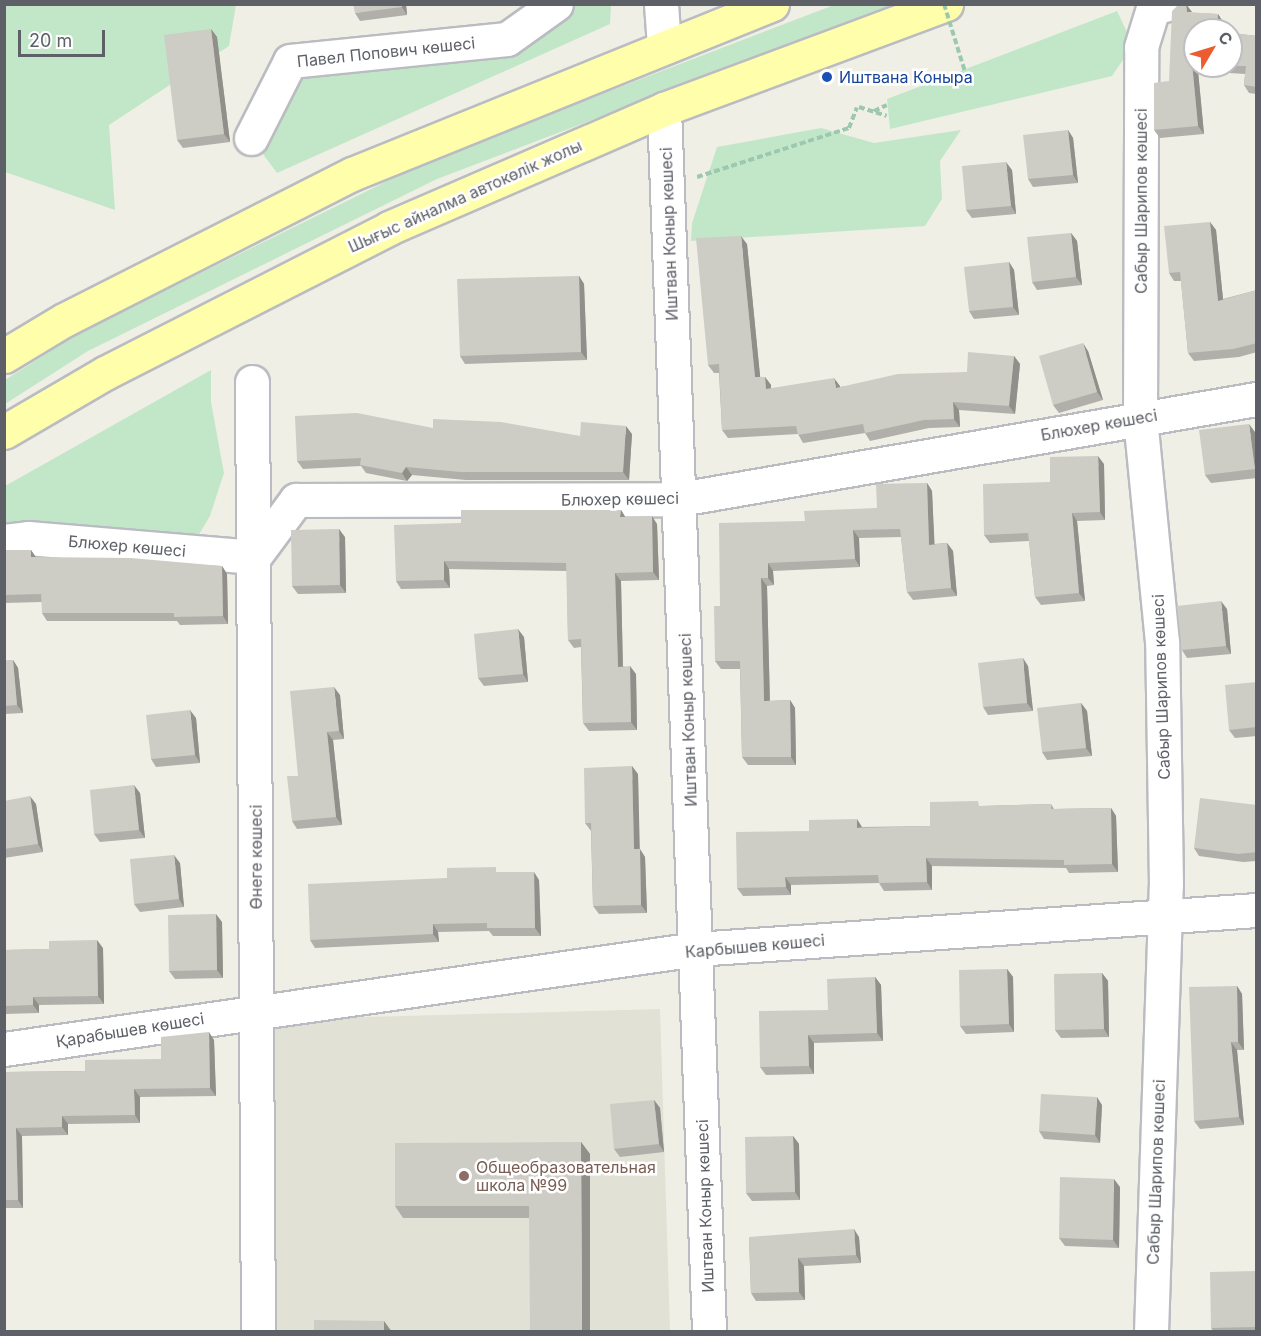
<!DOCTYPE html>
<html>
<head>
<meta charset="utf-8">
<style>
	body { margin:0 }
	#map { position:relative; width:1261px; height:1336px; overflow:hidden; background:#f0efe6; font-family:Inter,sans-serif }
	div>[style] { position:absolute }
	.education>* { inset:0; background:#e2e1d6 }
	.green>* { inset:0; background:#c2e7c8 }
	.path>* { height:4px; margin-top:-2px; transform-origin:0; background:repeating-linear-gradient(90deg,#9bc8af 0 6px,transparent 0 9px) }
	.roads { filter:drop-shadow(2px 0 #babcc1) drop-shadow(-2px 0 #babcc1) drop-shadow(0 2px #babcc1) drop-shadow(0 -2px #babcc1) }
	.minor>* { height:33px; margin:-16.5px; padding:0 16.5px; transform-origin:16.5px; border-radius:16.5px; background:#fff }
	.major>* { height:33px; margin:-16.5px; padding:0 16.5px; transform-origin:16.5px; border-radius:16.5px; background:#ffffab }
	.path-bridge>* { height:4px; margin-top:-2px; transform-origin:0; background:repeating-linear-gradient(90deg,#9bc8af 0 6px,transparent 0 9px) }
	.wall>* { inset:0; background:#b0afa9 }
	.shaded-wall>* { inset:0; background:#908f8a }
	.building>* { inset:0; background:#cdccc5 }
	.dots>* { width:16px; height:16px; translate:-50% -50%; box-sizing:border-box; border:3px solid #fff; border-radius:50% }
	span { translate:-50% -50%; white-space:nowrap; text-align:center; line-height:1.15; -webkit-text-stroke:5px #fff; paint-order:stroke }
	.street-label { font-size:16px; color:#5d6066 }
	.transit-label { font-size:16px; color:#164399 }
	.left { translate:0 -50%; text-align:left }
	.education-label { font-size:16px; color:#785e54 }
	.frame { position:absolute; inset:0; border:6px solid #5d6066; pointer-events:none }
	.north { position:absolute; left:1183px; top:18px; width:60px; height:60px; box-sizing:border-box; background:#fff; border:2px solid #bebfc2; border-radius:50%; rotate:52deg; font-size:16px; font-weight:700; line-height:24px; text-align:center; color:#5d6066 }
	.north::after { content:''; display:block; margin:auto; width:21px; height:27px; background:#eb5d30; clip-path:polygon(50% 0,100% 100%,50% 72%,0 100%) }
	.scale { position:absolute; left:18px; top:30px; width:87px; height:27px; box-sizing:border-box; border:3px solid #5d6066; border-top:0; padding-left:8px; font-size:18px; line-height:21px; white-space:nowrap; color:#5d6066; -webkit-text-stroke:4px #fff; paint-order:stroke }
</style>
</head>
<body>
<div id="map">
	<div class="education">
		<i style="clip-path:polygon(660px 1009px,670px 1331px,269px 1331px,259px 1020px)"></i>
	</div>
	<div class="green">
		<i style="clip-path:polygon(5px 5px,236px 5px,229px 46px,109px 125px,115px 210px,5px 172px)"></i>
		<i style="clip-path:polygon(556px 5px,611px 5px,610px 24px,277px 173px,251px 138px,290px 61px,507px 39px)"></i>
		<i style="clip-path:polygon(834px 5px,894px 5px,437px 179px,88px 351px,5px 404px,5px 380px,81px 332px,430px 160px)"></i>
		<i style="clip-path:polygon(1117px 11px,1127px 32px,1125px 57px,1112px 76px,890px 129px,887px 99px)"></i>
		<i style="clip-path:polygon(821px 128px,874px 143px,961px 130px,940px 161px,942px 199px,925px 226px,691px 241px,692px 223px,717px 147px)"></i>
		<i style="clip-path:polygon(211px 370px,211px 402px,224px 473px,210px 516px,189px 551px,5px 524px,5px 486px)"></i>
	</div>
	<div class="path">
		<i style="left:859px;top:107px;width:29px;rotate:18deg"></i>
		<i style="left:874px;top:111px;width:14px;rotate:-25deg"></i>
		<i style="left:697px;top:177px;width:160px;rotate:-17.9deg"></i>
		<i style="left:849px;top:128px;width:22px;rotate:-69deg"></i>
	</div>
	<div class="roads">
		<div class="minor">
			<i style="left:661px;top:4px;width:42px;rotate:85.9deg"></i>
			<i style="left:664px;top:109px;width:1224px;rotate:87.89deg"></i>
			<i style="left:251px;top:138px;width:86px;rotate:-63.1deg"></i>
			<i style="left:290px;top:61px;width:218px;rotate:-5.8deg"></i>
			<i style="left:507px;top:39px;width:60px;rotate:-35.5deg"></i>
			<i style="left:252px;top:382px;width:950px;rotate:89.64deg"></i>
			<i style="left:4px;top:541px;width:24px;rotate:-7deg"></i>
			<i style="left:28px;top:538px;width:227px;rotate:4.8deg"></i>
			<i style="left:254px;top:557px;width:71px;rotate:-53.6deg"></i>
			<i style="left:296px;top:500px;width:384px;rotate:-0.1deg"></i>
			<i style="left:680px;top:499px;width:585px;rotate:-9.85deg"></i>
			<i style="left:4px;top:1049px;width:699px;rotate:-8.22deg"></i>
			<i style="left:696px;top:949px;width:561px;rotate:-3.98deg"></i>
			<i style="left:1151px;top:1332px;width:447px;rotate:-88.1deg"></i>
			<i style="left:1166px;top:885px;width:243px;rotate:-90.9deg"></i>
			<i style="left:1162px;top:642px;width:225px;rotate:-95.6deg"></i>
			<i style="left:1140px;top:418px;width:371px;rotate:-89.8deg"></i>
			<i style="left:1141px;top:47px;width:41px;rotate:-72.9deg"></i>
			<i style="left:1153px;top:8px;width:16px;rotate:-15deg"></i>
		</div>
		<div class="major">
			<i style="left:4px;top:356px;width:70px;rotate:-31deg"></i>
			<i style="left:64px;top:320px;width:323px;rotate:-26.9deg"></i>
			<i style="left:352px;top:174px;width:453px;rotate:-22deg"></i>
			<i style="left:4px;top:432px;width:117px;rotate:-30.3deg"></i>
			<i style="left:105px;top:373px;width:319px;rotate:-27deg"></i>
			<i style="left:389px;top:228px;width:300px;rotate:-23.4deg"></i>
			<i style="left:664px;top:109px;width:301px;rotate:-20.4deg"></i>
		</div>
	</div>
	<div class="path-bridge">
		<i style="left:944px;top:4px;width:74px;rotate:72.8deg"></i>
	</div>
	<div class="wall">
		<i style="clip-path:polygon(406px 4px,407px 15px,360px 21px,355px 13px)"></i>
		<i style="clip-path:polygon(1192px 13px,1218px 14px,1223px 22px,1195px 30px,1195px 66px,1231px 66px,1231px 33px,1257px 36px,1257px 94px,1249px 93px,1244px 85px,1245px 74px,1198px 71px,1204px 134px,1160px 138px,1154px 130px,1169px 81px)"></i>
		<i style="clip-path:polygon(211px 29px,217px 37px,230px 142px,183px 148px,177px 140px)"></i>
		<i style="clip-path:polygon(1068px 130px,1073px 138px,1078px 183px,1033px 187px,1028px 179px)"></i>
		<i style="clip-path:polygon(1012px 170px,1016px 214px,972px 218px,966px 210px)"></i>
		<i style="clip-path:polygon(1210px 222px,1216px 230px,1223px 299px,1257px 290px,1257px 352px,1239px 357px,1194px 361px,1188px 353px,1181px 281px,1174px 281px,1169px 273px)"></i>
		<i style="clip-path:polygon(1071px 233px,1077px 241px,1082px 285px,1037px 290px,1032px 282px)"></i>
		<i style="clip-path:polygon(747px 244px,760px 377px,765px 377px,771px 385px,771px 388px,840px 386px,840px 387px,967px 372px,1014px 356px,1020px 364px,1015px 414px,959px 410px,960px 427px,929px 428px,870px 441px,865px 433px,803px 443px,798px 434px,728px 438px,722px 430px,719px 373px,714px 373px,708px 365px)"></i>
		<i style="clip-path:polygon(1009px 262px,1014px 270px,1019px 315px,974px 319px,969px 311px)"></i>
		<i style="clip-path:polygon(579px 276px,584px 284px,587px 360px,465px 364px,460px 356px)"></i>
		<i style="clip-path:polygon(1088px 351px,1103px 400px,1059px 413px,1053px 405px)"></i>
		<i style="clip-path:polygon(433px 428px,580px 436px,632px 434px,629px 480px,466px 480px,412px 475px,407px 481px,366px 473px,361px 466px,303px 469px,297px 461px)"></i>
		<i style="clip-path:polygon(1255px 432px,1257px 445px,1257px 478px,1211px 483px,1205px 475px)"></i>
		<i style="clip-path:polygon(1104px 464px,1105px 520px,1077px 521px,1085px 601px,1041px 605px,1035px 597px,1029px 541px,990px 543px,984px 535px,1050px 482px)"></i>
		<i style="clip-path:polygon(927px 483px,932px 491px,934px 544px,947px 543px,953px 551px,957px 596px,913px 600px,907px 592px,901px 537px,859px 538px,860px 567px,773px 571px,774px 585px,767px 586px,770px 701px,790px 700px,795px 708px,796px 765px,748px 765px,742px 757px,740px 669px,721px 669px,715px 661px,720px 606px,805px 521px,877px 508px)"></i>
		<i style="clip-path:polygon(621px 510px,625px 517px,657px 524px,659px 580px,621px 581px,623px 666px,636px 674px,637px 730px,589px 731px,583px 723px,581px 647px,574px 648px,568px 640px,567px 571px,449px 569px,450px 588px,401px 589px,396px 581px,461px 523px)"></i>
		<i style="clip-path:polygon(345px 537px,346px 593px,298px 594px,292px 586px)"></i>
		<i style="clip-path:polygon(4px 550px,31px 550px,36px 557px,222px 566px,227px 574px,228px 624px,180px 625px,177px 621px,47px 621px,42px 613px,42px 602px,4px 603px)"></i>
		<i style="clip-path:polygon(1227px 609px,1231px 654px,1187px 658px,1182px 650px)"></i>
		<i style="clip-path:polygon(524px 637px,528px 682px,484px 686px,478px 678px)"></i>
		<i style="clip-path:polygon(13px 660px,18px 668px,23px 713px,4px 714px,4px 661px)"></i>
		<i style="clip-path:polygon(1028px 666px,1033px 711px,988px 715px,983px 707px)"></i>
		<i style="clip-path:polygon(1257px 682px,1257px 736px,1235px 738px,1229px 730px)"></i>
		<i style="clip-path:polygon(340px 695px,344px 739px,333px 740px,342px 825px,297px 829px,292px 821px,298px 776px)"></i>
		<i style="clip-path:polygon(1081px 703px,1087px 711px,1092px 756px,1047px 760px,1042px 752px)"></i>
		<i style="clip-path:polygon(196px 718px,200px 763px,156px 767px,151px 759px)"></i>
		<i style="clip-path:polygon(638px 774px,639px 849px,645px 857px,647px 913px,599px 914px,593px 906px,591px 831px,585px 823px)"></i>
		<i style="clip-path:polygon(140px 793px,145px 838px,100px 842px,94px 834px)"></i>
		<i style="clip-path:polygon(4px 801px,36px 804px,43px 852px,4px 858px)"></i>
		<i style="clip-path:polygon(1051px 804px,1054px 809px,1111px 808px,1116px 816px,1118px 872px,1069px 873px,1066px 868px,932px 866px,932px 890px,884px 891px,879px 883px,791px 885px,791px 895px,743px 896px,737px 888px,809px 831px,862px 827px,930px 826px,982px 806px)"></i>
		<i style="clip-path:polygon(1257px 805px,1257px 861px,1243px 862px,1199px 856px,1194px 848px)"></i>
		<i style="clip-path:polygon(180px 863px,184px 907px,140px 912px,134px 904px)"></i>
		<i style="clip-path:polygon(500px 872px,539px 880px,541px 936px,493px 936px,489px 931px,438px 932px,439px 942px,315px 948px,310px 940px,447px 878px)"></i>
		<i style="clip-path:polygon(222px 922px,223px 978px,175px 979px,169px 971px)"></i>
		<i style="clip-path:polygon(103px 948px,104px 1004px,39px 1005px,39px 1013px,4px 1014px,4px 950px)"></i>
		<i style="clip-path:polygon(1007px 969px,1013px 977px,1014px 1032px,966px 1034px,960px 1026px)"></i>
		<i style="clip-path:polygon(1102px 973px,1108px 981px,1109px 1037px,1061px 1038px,1055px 1030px)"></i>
		<i style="clip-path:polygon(875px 977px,881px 985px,883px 1041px,814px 1043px,814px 1074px,766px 1075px,760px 1067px,828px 1010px)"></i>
		<i style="clip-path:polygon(1237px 986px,1242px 994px,1244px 1050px,1237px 1050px,1244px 1125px,1200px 1129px,1194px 1121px)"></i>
		<i style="clip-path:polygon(214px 1040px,216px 1096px,140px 1097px,140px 1123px,68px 1124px,68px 1135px,22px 1136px,23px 1208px,4px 1208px,4px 1072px,85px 1071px,161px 1059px)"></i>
		<i style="clip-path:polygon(654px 1100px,660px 1108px,664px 1152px,620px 1157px,614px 1149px)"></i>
		<i style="clip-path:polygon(1102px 1105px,1100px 1143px,1044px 1139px,1039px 1131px)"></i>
		<i style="clip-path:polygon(793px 1136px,799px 1144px,800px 1200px,752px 1201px,746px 1193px)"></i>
		<i style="clip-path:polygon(581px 1142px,590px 1154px,529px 1218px,403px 1218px,395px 1206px)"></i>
		<i style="clip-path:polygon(1120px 1187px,1119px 1248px,1065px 1246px,1059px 1238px)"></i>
		<i style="clip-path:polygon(749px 1237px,859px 1237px,861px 1263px,804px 1266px,805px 1300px,756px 1301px,751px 1293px)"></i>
		<i style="clip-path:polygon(1257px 1271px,1257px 1332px,1214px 1332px,1211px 1328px)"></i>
	</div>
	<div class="shaded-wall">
		<i style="clip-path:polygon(401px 4px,406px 4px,407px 15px,402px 7px)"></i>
		<i style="clip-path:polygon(1186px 4px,1192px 12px,1187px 12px)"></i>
		<i style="clip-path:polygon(1218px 14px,1223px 22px,1223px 30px,1217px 30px)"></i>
		<i style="clip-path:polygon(211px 29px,217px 37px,230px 142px,224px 134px)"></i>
		<i style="clip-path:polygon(1192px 63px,1198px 71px,1204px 134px,1198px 126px)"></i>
		<i style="clip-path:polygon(1068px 130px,1073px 138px,1078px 183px,1073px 175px)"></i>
		<i style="clip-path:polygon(1006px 162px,1012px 170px,1016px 214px,1011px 206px)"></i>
		<i style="clip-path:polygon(1210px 222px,1216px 230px,1224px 309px,1218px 301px)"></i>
		<i style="clip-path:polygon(1071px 233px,1077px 241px,1082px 285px,1076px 277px)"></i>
		<i style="clip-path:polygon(741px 236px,747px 244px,761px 385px,755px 377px)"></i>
		<i style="clip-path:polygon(1009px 262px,1014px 270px,1019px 315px,1013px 307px)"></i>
		<i style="clip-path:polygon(579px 276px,584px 284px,587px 360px,581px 352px)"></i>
		<i style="clip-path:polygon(1083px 343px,1088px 351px,1103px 400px,1097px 392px)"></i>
		<i style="clip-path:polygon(1014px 356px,1020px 364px,1015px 414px,1009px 406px)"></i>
		<i style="clip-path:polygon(765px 377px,771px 385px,771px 397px,766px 389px)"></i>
		<i style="clip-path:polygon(834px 378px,840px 386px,842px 396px,836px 388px)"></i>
		<i style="clip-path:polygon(953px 402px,959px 410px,960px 427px,954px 419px)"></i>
		<i style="clip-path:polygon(1249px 424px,1255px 432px,1257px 445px,1257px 471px,1255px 469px)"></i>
		<i style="clip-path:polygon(626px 426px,632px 434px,629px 480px,623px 472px)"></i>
		<i style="clip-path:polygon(1098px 456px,1104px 464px,1105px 520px,1100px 512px)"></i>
		<i style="clip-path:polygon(406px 467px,412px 475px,407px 481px,402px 473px)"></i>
		<i style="clip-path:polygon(927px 483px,932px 491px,935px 553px,929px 545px)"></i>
		<i style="clip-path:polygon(621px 510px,626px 518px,620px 517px)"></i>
		<i style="clip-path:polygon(1072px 513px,1077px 521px,1085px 601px,1079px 593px)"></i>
		<i style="clip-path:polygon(652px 516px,657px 524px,659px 580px,653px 572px)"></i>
		<i style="clip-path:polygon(339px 529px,345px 537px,346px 593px,340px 585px)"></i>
		<i style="clip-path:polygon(853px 530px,859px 538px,860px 567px,855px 559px)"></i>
		<i style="clip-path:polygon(947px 543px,953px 551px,957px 596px,951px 588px)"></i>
		<i style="clip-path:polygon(31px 550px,36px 558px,31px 557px)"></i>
		<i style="clip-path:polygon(444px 561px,449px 569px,450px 588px,444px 580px)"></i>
		<i style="clip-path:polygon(768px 563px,773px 571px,774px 585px,768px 578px)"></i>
		<i style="clip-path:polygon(222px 566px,227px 574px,228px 624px,223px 616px)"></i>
		<i style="clip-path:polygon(615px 573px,621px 581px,623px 675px,618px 667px)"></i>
		<i style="clip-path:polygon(761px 578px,767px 586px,770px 709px,764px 701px)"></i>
		<i style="clip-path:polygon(1221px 601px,1227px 609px,1231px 654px,1226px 646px)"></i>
		<i style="clip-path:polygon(518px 629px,524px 637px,528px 682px,523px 674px)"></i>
		<i style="clip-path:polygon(1023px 658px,1028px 666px,1033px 711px,1027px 703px)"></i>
		<i style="clip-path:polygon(13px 660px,18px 668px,23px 713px,17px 705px)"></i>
		<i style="clip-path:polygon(630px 666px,636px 674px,637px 730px,631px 722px)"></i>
		<i style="clip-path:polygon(334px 687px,340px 695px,344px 739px,339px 731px)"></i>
		<i style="clip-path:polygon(790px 700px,795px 708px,796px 765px,791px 757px)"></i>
		<i style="clip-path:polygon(1081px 703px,1087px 711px,1092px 756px,1086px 748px)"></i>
		<i style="clip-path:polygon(190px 710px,196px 718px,200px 763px,195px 755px)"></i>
		<i style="clip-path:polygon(327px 732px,333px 740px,342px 825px,336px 817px)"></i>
		<i style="clip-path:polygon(632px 766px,638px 774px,640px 857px,634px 849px)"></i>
		<i style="clip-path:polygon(134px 785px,140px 793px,145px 838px,139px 830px)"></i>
		<i style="clip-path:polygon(30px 796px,36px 804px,43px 852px,38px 844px)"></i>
		<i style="clip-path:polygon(1111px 808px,1116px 816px,1118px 872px,1112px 864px)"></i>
		<i style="clip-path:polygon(857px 819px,862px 827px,857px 828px)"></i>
		<i style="clip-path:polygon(640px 849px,645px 857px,647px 913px,641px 905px)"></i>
		<i style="clip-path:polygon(174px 855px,180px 863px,184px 907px,179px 899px)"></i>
		<i style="clip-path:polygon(926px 858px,932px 866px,932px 890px,927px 882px)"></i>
		<i style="clip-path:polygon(534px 872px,539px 880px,541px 936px,535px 928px)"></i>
		<i style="clip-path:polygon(785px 877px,791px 885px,791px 895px,786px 887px)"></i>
		<i style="clip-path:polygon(216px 914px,222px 922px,223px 978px,217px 970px)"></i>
		<i style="clip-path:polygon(433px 924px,438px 932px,439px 942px,433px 934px)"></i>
		<i style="clip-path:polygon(97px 940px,103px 948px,104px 1004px,98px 996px)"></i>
		<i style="clip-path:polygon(1007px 969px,1013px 977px,1014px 1032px,1009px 1024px)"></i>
		<i style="clip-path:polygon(1102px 973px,1108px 981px,1109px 1037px,1104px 1029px)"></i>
		<i style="clip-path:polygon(875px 977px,881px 985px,883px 1041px,877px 1033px)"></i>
		<i style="clip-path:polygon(1237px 986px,1242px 994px,1244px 1050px,1238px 1042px)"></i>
		<i style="clip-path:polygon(33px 997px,39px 1005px,39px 1013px,33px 1005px)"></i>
		<i style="clip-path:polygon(209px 1032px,214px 1040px,216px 1096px,210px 1088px)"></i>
		<i style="clip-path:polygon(808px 1035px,814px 1043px,814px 1074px,809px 1066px)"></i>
		<i style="clip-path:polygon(1231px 1042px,1237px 1050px,1244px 1125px,1239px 1117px)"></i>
		<i style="clip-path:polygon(134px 1089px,140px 1097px,140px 1123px,135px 1115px)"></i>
		<i style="clip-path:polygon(1097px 1097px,1102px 1105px,1100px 1143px,1095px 1135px)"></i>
		<i style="clip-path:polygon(654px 1100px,660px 1108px,664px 1152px,659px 1144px)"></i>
		<i style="clip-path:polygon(62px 1116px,68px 1124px,68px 1135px,62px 1127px)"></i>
		<i style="clip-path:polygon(16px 1128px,22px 1136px,23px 1208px,18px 1200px)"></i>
		<i style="clip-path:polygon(793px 1136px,799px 1144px,800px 1200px,795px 1192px)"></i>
		<i style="clip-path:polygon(581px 1142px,590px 1154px,590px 1332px,582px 1332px)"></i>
		<i style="clip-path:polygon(1114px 1179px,1120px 1187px,1119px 1248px,1113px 1240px)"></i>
		<i style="clip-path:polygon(854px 1229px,859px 1237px,861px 1263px,856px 1255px)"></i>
		<i style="clip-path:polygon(798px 1258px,804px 1266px,805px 1300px,799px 1292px)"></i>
		<i style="clip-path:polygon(384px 1321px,392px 1332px,384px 1332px)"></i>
	</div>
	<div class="building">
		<i style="clip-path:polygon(353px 4px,401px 4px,402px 7px,355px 13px)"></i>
		<i style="clip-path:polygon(1186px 4px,1187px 12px,1218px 14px,1217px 30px,1195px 30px,1195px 64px,1192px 63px,1198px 126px,1154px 130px,1154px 83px,1169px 81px,1172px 11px,1178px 5px)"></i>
		<i style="clip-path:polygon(211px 29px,224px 134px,177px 140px,164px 35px)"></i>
		<i style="clip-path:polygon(1231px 33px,1257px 36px,1257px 87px,1244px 85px,1246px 66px,1231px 66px)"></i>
		<i style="clip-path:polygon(1068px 130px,1073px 175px,1028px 179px,1023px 135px)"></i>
		<i style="clip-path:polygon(1006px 162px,1011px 206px,966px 210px,962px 166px)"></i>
		<i style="clip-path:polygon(1210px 222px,1218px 301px,1257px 290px,1257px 343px,1233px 349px,1188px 353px,1180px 272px,1169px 273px,1164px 226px)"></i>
		<i style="clip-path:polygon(1071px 233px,1076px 277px,1032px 282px,1027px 237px)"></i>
		<i style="clip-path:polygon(741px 236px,755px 377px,765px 377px,766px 389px,834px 378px,836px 388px,898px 374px,967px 372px,968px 352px,1014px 356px,1009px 406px,953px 402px,954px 419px,924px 420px,865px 433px,863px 424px,798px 435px,796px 426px,722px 430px,719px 364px,708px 365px,696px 238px)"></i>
		<i style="clip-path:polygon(1009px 262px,1013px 307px,969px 311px,964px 267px)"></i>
		<i style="clip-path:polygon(579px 276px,581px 352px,460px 356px,457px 279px)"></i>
		<i style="clip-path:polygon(1083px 343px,1097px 392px,1053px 405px,1039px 356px)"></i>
		<i style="clip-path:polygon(357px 413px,433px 428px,433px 419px,501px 422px,580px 436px,581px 422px,626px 426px,623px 472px,460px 472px,406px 467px,402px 473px,360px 465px,361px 458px,297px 461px,295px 416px)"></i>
		<i style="clip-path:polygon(1249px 424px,1255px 469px,1205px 475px,1199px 430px)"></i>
		<i style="clip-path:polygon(1098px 456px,1100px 512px,1072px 513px,1079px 593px,1035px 597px,1028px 533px,984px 535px,983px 484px,1050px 482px,1050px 457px)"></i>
		<i style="clip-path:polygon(927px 483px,929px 545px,947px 543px,951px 588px,907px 592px,900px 529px,853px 530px,855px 559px,768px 563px,768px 578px,761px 578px,764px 701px,790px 700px,791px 757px,742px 757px,740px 661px,715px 661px,714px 606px,720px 606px,719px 523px,805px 521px,804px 511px,877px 508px,876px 484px)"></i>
		<i style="clip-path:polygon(461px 510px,621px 510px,620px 517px,652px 516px,653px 572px,615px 573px,618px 667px,630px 666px,631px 722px,583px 723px,581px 639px,568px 640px,566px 563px,444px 561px,444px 580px,396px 581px,394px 525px,461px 523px)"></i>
		<i style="clip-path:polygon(339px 529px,340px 585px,292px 586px,291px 530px)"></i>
		<i style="clip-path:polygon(4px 550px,31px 550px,31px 557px,131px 558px,222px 566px,223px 616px,174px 617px,174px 613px,42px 613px,41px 594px,4px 595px)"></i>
		<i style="clip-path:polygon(1221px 601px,1226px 646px,1182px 650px,1177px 606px)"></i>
		<i style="clip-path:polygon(518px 629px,523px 674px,478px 678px,474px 634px)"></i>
		<i style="clip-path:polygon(1023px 658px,1027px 703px,983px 707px,978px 663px)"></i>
		<i style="clip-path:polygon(13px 660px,17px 705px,4px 706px,4px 661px)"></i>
		<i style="clip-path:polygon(1257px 682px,1257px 727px,1229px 730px,1225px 685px)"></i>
		<i style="clip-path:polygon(334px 687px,339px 731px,327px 732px,336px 817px,292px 821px,287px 776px,298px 776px,290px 691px)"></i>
		<i style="clip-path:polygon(1081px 703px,1086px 748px,1042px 752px,1037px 708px)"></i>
		<i style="clip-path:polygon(190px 710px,195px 755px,151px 759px,146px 715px)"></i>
		<i style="clip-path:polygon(632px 766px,634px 849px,640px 849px,641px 905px,593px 906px,591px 823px,585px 823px,584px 768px)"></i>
		<i style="clip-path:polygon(134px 785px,139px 830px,94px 834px,90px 790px)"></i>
		<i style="clip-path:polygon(30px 796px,38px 844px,4px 849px,4px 801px)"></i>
		<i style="clip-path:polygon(1200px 798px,1257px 805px,1257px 852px,1238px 854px,1194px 848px)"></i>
		<i style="clip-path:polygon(978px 801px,979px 806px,1051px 804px,1051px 809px,1111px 808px,1112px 864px,1064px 865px,1064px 860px,926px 858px,927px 882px,879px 883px,878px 875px,785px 877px,786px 887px,737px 888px,736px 832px,809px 831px,809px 820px,857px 819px,857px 828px,930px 826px,930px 802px)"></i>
		<i style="clip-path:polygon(174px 855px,179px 899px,134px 904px,130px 859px)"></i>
		<i style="clip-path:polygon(496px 867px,496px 872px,534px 872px,535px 928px,487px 928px,487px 923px,433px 924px,433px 934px,310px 940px,308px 884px,447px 878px,447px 868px)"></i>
		<i style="clip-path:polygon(216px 914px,217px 970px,169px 971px,168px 915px)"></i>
		<i style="clip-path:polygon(97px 940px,98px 996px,33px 997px,33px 1005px,4px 1006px,4px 950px,49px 949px,49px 941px)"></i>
		<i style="clip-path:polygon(1007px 969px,1009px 1024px,960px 1026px,959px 970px)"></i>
		<i style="clip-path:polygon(1102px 973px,1104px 1029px,1055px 1030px,1054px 974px)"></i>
		<i style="clip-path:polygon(875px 977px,877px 1033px,808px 1035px,809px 1066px,760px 1067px,759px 1011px,828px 1010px,827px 979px)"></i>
		<i style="clip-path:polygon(1237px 986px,1238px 1042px,1231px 1042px,1239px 1117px,1194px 1121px,1189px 987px)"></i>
		<i style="clip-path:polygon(209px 1032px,210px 1088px,134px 1089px,135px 1115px,62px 1116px,62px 1127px,16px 1128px,18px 1200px,4px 1200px,4px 1072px,85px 1071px,85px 1060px,161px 1059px,161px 1037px)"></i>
		<i style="clip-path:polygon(1041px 1094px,1097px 1097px,1095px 1135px,1039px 1131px)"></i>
		<i style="clip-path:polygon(654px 1100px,659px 1144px,614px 1149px,610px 1104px)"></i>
		<i style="clip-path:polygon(793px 1136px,795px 1192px,746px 1193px,745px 1137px)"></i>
		<i style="clip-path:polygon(581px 1142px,582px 1332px,530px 1332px,529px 1206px,395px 1206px,395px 1143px)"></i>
		<i style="clip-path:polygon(1060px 1177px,1114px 1179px,1113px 1240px,1059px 1238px)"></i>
		<i style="clip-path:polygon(854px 1229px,856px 1255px,798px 1258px,799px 1292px,751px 1293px,749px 1237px)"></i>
		<i style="clip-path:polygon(1257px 1271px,1257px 1327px,1211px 1328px,1210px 1272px)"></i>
		<i style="clip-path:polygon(314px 1320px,384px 1321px,384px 1332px,314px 1332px)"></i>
	</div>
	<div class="dots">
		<i style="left:827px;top:77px;background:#1a4fb4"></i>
		<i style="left:464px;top:1176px;background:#8d6e63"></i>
	</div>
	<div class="street-label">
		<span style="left:386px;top:52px;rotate:-6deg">Павел Попович көшесі</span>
		<span style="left:465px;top:196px;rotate:-24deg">Шығыс айналма автокөлік жолы</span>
		<span style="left:1141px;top:201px;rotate:-90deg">Сабыр Шарипов көшесі</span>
		<span style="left:669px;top:234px;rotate:-92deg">Иштван Коныр көшесі</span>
		<span style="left:1099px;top:425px;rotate:-10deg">Блюхер көшесі</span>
		<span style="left:620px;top:499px;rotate:-1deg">Блюхер көшесі</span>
		<span style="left:127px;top:546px;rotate:5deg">Блюхер көшесі</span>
		<span style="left:1161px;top:687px;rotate:-92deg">Сабыр Шарипов көшесі</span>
		<span style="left:688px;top:720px;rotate:-92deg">Иштван Коныр көшесі</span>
		<span style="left:256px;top:857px;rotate:-90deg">Өнеге көшесі</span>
		<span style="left:755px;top:946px;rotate:-5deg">Карбышев көшесі</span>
		<span style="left:130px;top:1030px;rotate:-9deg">Қарабышев көшесі</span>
		<span style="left:1156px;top:1172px;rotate:-88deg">Сабыр Шарипов көшесі</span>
		<span style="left:705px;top:1206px;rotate:-92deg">Иштван Коныр көшесі</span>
	</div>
	<div class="transit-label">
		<span class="left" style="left:839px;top:77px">Иштвана Коныра</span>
	</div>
	<div class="education-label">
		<span class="left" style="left:476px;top:1176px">Общеобразовательная<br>школа №99</span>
	</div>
	<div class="frame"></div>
	<div class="north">С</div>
	<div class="scale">20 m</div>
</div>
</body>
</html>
